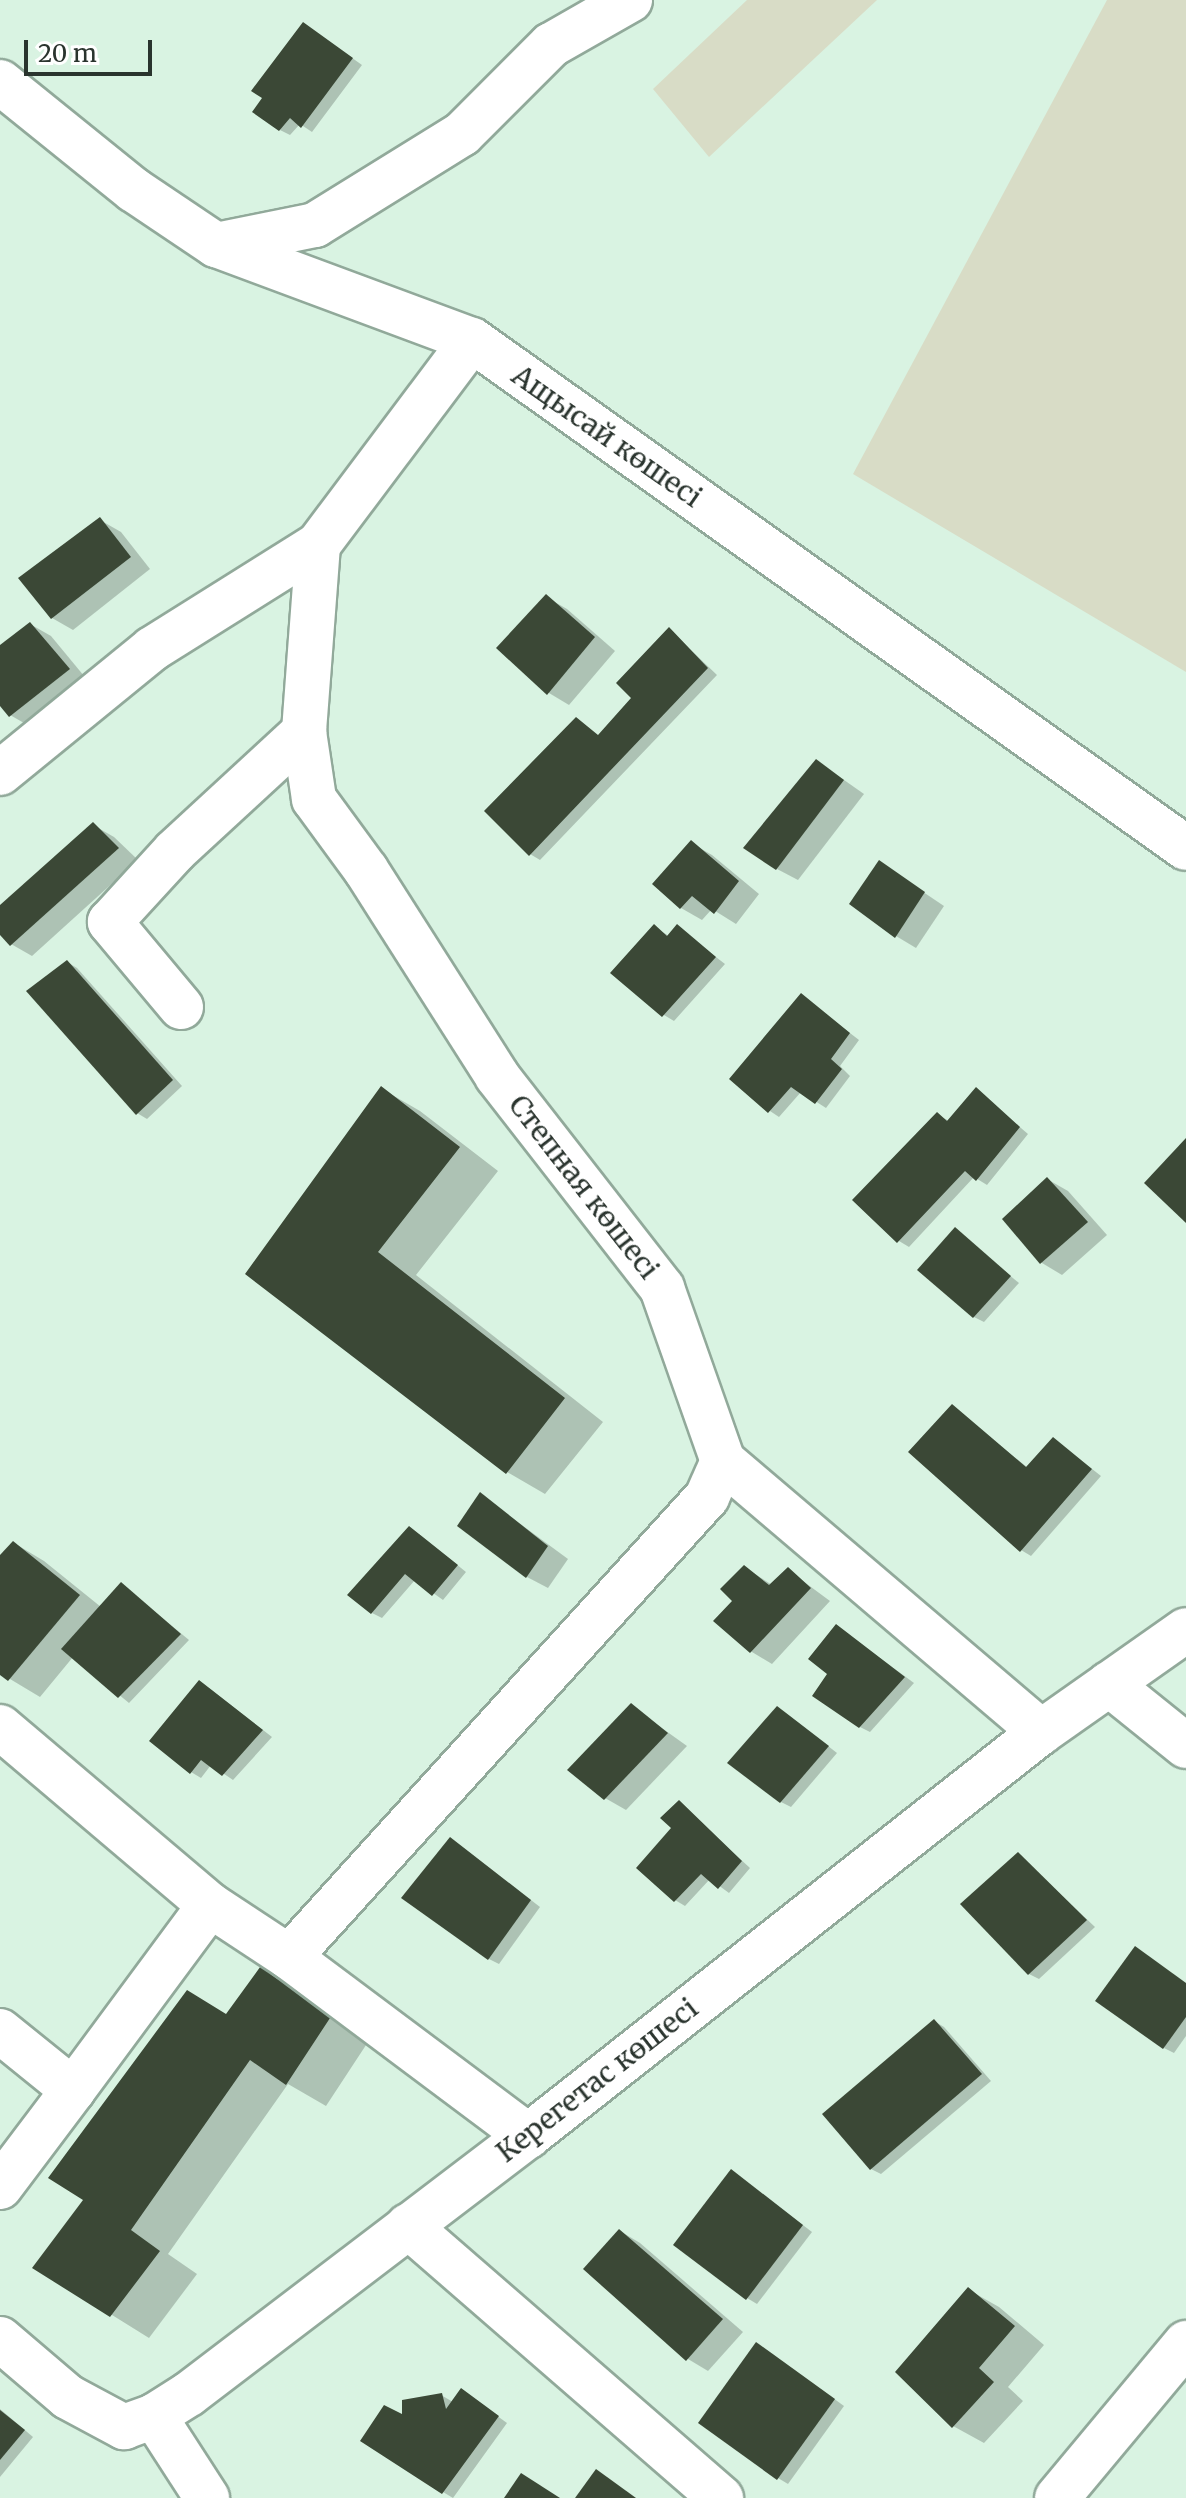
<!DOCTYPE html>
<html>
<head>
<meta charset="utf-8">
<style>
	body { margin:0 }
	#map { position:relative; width:1186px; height:2498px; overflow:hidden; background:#d9f3e2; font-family:Merriweather,serif }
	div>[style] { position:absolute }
	.green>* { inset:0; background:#d8dcc6 }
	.shadow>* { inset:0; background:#0003 }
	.building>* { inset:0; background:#3b4836 }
	.roads { filter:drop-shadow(2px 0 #91a99a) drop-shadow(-2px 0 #91a99a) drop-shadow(0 2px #91a99a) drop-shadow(0 -2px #91a99a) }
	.minor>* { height:44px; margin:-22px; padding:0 22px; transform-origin:22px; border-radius:22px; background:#fff }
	span { translate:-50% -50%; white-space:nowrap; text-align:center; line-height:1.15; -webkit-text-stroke:8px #fff; paint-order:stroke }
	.street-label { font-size:28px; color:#2a342e }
	.scale { position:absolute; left:24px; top:40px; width:128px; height:36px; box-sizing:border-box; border:4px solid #2a342e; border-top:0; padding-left:10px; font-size:24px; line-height:28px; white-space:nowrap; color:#2a342e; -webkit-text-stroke:6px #fff; paint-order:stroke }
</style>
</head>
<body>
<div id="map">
	<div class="green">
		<i style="clip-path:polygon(747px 0,877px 0,709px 157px,653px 89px)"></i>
		<i style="clip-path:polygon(1107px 0,1186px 0,1186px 672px,853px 474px)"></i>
	</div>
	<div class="shadow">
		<i style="clip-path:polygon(313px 30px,362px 65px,312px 132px,300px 124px,290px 135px,280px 130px)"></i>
		<i style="clip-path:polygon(100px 520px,121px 532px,150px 569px,73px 630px,52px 618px)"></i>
		<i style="clip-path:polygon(546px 597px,567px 609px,615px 651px,569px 705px,549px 693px,499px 648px)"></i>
		<i style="clip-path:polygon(30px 624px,51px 636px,89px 682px,31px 727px,10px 715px,0 703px,0 647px)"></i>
		<i style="clip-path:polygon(669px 629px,717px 675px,540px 860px,530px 854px,600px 737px,634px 698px)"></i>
		<i style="clip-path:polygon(817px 761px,864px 794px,798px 880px,777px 869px)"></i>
		<i style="clip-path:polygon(93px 825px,114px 837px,138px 860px,32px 956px,11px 944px,0 933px,0 908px)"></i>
		<i style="clip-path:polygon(691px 843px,712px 855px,759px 894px,736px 924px,712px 909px,702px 920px,681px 908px,654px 884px)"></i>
		<i style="clip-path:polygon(880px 863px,944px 906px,916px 948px,896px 936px)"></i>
		<i style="clip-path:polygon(654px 927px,669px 936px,677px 927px,725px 964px,674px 1021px,664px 1015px)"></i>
		<i style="clip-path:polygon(67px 962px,77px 968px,182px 1086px,147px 1119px,137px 1113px)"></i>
		<i style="clip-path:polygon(802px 996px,859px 1040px,840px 1066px,850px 1076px,826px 1108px,801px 1092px,779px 1117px,770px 1111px)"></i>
		<i style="clip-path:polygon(382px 1089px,420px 1111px,498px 1171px,416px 1275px,603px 1422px,545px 1494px,507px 1472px,248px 1273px)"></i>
		<i style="clip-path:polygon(976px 1090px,1028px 1134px,987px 1185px,974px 1177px,909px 1247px,899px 1241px,938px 1115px,949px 1121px)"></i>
		<i style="clip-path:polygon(1047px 1179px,1068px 1191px,1107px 1235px,1062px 1275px,1042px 1263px,1004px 1219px)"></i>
		<i style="clip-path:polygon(955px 1230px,1019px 1283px,984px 1322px,974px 1317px)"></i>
		<i style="clip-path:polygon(952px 1407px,1028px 1468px,1054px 1439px,1101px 1476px,1031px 1556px,1021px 1550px)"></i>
		<i style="clip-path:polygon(481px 1495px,568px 1559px,548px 1588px,527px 1577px)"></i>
		<i style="clip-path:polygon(419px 1534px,466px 1572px,443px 1600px,415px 1580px,382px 1618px,372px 1613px)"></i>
		<i style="clip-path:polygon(14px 1543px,44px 1561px,101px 1607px,121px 1584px,189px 1640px,129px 1703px,73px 1657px,40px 1697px,0 1673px,0 1558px)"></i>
		<i style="clip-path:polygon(744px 1567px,772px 1585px,788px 1570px,830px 1601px,772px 1664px,752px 1652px,716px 1621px,734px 1601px)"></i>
		<i style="clip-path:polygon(846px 1633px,914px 1683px,870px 1732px,860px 1727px,830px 1673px)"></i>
		<i style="clip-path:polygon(209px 1688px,272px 1737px,233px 1780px,211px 1765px,201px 1778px,191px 1772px)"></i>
		<i style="clip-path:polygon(631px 1706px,687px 1746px,626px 1810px,605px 1798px)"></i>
		<i style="clip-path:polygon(787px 1714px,837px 1753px,791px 1807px,781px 1802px)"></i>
		<i style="clip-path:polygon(679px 1803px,750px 1868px,729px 1893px,710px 1879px,685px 1906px,675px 1900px,674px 1828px)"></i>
		<i style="clip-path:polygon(460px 1845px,540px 1907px,499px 1964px,489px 1959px)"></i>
		<i style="clip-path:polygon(1019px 1855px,1095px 1927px,1039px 1979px,1029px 1974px)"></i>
		<i style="clip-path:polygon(264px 1965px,370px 2039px,326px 2106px,288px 2084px,168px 2254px,197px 2274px,149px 2338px,35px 2267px)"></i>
		<i style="clip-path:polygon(1186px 1984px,1186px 2036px,1174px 2053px,1164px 2048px)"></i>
		<i style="clip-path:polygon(934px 2021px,944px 2027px,991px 2081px,881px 2174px,871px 2169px)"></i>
		<i style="clip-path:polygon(741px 2178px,812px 2232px,757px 2304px,747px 2298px)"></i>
		<i style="clip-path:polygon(620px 2231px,640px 2243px,743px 2332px,708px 2371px,688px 2359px)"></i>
		<i style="clip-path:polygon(969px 2290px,999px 2307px,1044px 2345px,1008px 2387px,1023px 2401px,984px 2443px,953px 2426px)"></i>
		<i style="clip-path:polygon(767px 2350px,844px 2406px,788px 2484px,778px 2478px)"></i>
		<i style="clip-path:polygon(441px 2395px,453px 2402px,471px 2397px,507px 2423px,453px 2498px,443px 2492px)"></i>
		<i style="clip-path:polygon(0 2409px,33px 2437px,0 2477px)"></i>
	</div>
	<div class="building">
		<i style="clip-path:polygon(303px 22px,353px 58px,301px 128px,290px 118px,279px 131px,252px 112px,262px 98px,251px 91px)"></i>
		<i style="clip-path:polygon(100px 517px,131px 557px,51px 619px,18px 578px)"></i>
		<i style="clip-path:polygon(546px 594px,595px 637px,547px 695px,496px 648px)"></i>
		<i style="clip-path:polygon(30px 622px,70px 669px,9px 717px,0 706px,0 645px)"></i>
		<i style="clip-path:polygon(669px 627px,708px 668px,529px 856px,484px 811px,576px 717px,598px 735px,631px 698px,616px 683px)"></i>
		<i style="clip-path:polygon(816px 759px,844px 780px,776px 870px,743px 848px)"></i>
		<i style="clip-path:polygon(93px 822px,119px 848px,10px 946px,0 935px,0 905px)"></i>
		<i style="clip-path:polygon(691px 840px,739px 881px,714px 914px,692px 896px,680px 909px,652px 884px)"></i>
		<i style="clip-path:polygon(879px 860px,925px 892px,895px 938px,849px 904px)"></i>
		<i style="clip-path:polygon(654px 924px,667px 936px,677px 924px,716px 957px,662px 1017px,610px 973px)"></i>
		<i style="clip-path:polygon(67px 960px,173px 1080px,136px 1115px,26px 991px)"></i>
		<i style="clip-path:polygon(801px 993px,850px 1033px,831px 1059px,842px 1069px,815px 1104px,791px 1087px,768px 1113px,729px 1079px)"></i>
		<i style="clip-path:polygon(381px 1086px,460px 1147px,378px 1252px,565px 1398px,506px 1474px,245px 1274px)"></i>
		<i style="clip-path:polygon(976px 1087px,1020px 1127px,976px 1181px,965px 1171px,897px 1243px,852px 1200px,937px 1112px,947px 1121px)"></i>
		<i style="clip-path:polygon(1186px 1138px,1186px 1223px,1144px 1183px)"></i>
		<i style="clip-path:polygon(1047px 1177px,1088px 1222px,1040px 1264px,1002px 1219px)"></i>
		<i style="clip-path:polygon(955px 1227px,1011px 1276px,973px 1318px,917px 1270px)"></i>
		<i style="clip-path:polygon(952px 1404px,1026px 1467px,1053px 1437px,1092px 1469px,1020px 1552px,908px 1452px)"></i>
		<i style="clip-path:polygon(480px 1492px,548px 1546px,526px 1578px,457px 1526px)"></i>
		<i style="clip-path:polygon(409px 1526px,458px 1565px,432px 1596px,405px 1574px,371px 1614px,347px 1595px)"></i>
		<i style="clip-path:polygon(13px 1541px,80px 1595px,8px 1681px,0 1675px,0 1555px)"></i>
		<i style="clip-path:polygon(744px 1565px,769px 1585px,788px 1567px,811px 1588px,750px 1653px,713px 1621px,732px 1601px,720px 1589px)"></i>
		<i style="clip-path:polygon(121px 1582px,181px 1634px,118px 1698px,61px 1649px)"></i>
		<i style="clip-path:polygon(836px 1624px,905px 1677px,859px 1728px,812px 1696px,827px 1674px,808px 1659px)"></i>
		<i style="clip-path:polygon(199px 1680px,263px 1730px,222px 1776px,201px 1760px,190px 1774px,149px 1741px)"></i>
		<i style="clip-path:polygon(631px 1703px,668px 1733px,604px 1800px,567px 1770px)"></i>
		<i style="clip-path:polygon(777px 1706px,829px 1746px,780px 1803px,727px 1763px)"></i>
		<i style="clip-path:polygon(679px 1800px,742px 1861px,718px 1889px,701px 1874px,674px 1902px,636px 1868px,671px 1828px,660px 1818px)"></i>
		<i style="clip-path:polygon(450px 1837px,531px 1900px,488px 1960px,401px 1898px)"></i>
		<i style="clip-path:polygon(1018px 1852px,1087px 1920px,1028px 1975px,960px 1904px)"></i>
		<i style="clip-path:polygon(1135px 1946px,1186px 1983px,1186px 2017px,1163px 2049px,1095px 2001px)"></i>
		<i style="clip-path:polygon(263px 1963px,332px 2015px,286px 2085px,250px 2060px,131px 2230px,160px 2251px,110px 2317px,32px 2268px,83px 2200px,48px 2178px,187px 1990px,226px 2014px)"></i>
		<i style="clip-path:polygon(934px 2019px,982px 2074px,870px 2170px,822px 2114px)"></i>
		<i style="clip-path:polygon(731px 2169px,803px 2225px,746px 2300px,673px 2245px)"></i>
		<i style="clip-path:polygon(619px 2229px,723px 2319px,686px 2361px,583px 2269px)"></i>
		<i style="clip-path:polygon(968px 2287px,1015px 2326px,979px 2368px,994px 2382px,952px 2428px,895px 2372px)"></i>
		<i style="clip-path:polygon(756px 2342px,835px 2399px,777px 2480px,698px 2423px)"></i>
		<i style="clip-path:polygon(461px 2388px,499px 2416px,442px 2494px,360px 2441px,384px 2405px,402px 2414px,402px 2400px,442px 2393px,446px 2409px)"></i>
		<i style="clip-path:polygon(0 2410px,25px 2430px,0 2460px)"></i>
		<i style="clip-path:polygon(596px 2469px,636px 2498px,575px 2498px)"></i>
		<i style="clip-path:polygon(521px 2473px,560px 2498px,504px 2498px)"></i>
	</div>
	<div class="roads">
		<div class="minor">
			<i style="left:0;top:82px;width:172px;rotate:38.9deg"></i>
			<i style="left:134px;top:190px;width:99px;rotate:33.9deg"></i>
			<i style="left:216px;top:245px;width:273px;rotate:20.4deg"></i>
			<i style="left:472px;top:340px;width:876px;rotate:35.43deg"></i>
			<i style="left:216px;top:245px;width:101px;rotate:-11.4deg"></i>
			<i style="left:315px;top:225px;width:173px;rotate:-31.8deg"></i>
			<i style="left:462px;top:134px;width:126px;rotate:-45deg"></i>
			<i style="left:551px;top:45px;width:91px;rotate:-29.7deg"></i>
			<i style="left:318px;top:545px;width:188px;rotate:94.3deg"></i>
			<i style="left:304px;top:732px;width:68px;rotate:81.5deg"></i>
			<i style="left:314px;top:799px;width:88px;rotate:53.8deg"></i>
			<i style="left:366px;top:870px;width:244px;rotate:57.5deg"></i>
			<i style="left:497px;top:1076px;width:269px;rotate:52.1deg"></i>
			<i style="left:662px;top:1288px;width:183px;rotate:70.6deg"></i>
			<i style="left:723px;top:1461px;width:418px;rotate:40.4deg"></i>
			<i style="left:0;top:773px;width:196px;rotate:-39.2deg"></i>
			<i style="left:152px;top:649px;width:196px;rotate:-32.1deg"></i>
			<i style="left:318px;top:545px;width:256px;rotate:-53.1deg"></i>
			<i style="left:181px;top:1007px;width:111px;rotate:-129.9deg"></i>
			<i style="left:110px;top:922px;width:96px;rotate:-47.5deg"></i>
			<i style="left:175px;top:851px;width:176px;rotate:-42.7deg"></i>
			<i style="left:1109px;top:1684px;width:99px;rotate:38.8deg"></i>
			<i style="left:0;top:1727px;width:275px;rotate:40.3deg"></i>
			<i style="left:210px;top:1905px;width:95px;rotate:33.4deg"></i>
			<i style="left:289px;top:1957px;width:622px;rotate:-47.74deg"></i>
			<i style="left:707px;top:1497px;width:39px;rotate:-66deg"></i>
			<i style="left:289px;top:1957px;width:299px;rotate:36.8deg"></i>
			<i style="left:0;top:2031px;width:94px;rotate:38.9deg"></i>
			<i style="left:73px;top:2090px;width:230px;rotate:-53.5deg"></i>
			<i style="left:0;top:2187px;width:121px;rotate:-53deg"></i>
			<i style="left:408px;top:2226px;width:415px;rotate:41deg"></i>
			<i style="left:0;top:2339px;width:89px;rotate:40.5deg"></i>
			<i style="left:68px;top:2397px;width:64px;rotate:28.2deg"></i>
			<i style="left:124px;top:2427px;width:32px;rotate:-20deg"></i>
			<i style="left:154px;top:2416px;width:41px;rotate:-32.2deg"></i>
			<i style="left:189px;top:2394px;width:426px;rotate:-37.3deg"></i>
			<i style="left:528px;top:2136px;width:653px;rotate:-38.22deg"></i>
			<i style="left:1041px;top:1732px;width:177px;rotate:-35.1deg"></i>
			<i style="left:154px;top:2416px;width:98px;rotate:57.1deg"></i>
			<i style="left:1057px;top:2498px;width:202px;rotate:-50.2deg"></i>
		</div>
	</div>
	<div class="street-label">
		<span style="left:607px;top:436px;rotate:35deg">Ащысай көшесі</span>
		<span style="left:584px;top:1187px;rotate:52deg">Степная көшесі</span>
		<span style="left:597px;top:2080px;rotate:-38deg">Керегетас көшесі</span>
	</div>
	<div class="scale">20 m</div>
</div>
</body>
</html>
